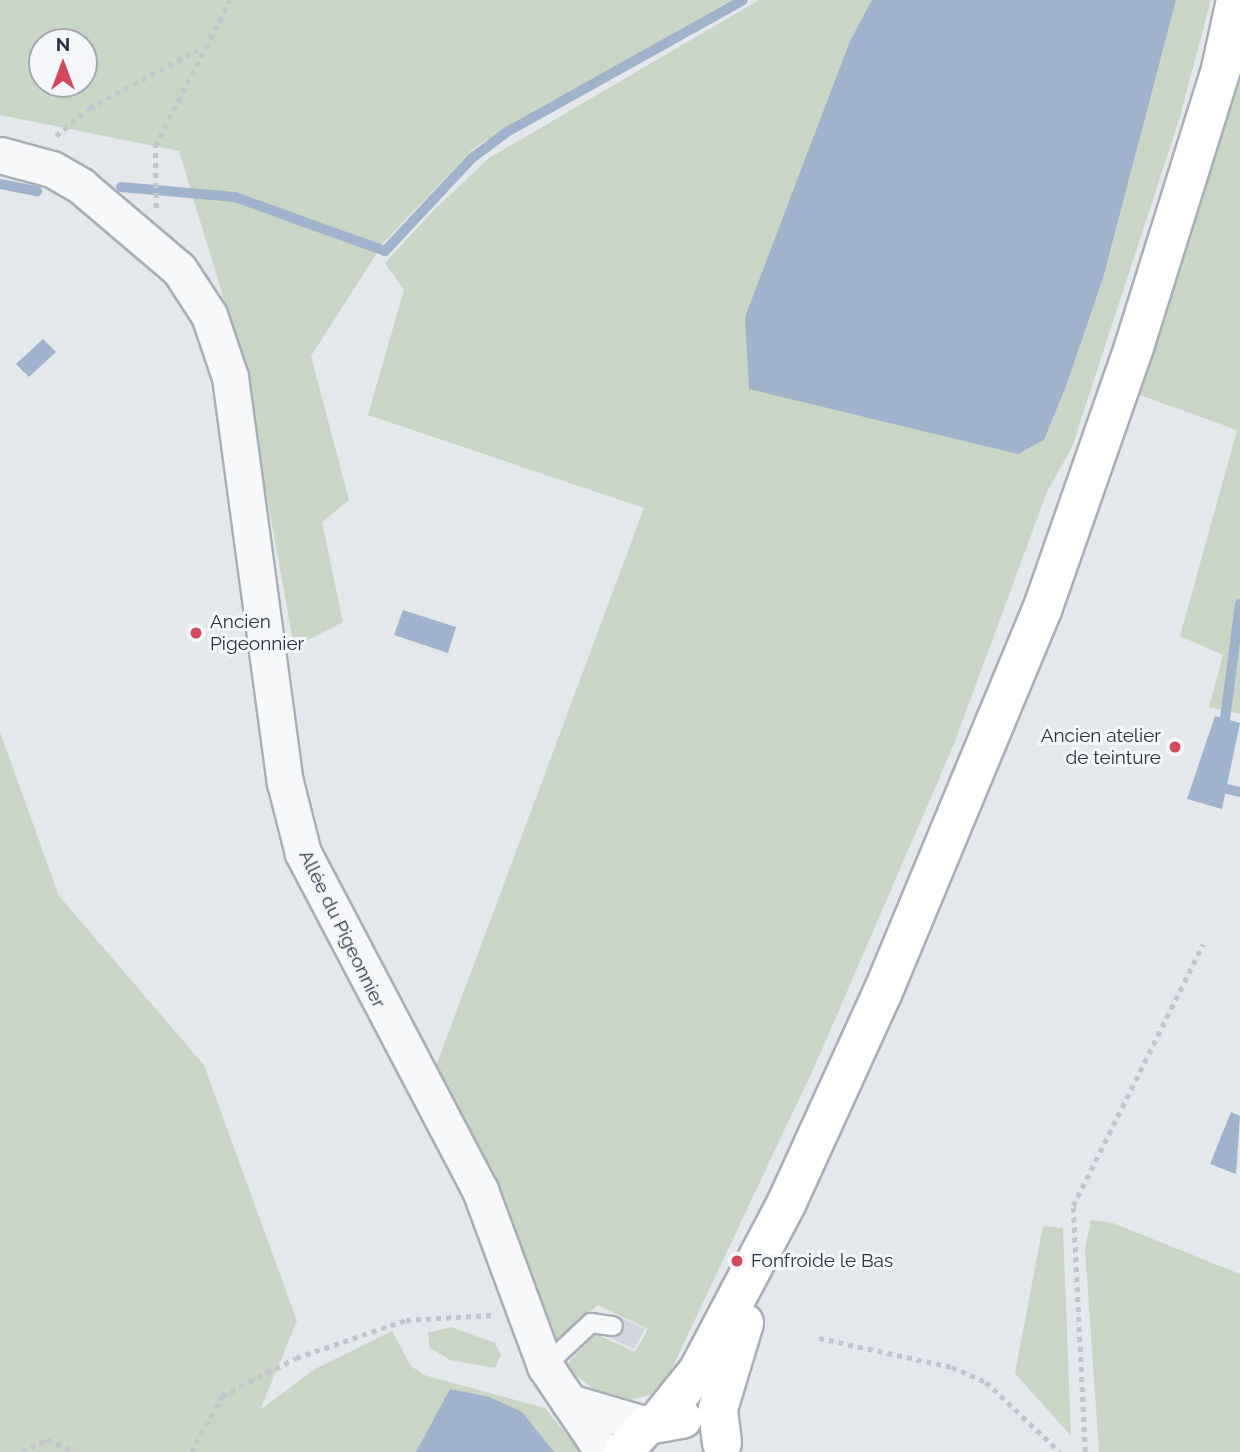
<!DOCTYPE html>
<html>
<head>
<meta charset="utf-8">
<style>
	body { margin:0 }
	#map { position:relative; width:1240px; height:1452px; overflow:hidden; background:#e4e7ec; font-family:Raleway,sans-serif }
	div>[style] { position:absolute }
	.built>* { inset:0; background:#d2d6de }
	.green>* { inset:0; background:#c9d6c5 }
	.water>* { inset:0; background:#9fb4cc }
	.stream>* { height:10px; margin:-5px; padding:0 5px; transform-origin:5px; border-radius:5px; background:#9fb4cc }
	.path>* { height:4.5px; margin-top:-2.25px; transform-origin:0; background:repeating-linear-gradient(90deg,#c2c5cb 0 5px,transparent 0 10px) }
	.roads { filter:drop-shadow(2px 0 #a9aeb7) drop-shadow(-2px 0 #a9aeb7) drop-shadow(0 2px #a9aeb7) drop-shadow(0 -2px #a9aeb7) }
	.lane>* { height:18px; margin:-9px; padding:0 9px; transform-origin:9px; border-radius:9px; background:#f7f8fa }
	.street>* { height:35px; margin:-17.5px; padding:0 17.5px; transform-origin:17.5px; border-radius:17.5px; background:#f7f8fa }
	.secondary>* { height:38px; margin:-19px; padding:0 19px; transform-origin:19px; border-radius:19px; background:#fff }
	.dots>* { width:19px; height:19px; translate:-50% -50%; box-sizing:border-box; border:4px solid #f4f6f9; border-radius:50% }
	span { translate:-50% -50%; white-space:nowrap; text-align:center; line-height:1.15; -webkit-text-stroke:6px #f4f6f9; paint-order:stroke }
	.poi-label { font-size:19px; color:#2b3445 }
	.left { translate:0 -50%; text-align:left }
	.right { translate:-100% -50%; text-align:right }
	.street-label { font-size:19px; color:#2b3445 }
	.north { position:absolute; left:28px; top:28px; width:70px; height:70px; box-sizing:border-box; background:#f4f6f9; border:2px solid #a4a8b1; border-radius:50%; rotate:0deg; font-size:19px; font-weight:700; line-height:28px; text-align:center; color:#2b3445 }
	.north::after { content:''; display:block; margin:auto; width:24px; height:32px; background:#d1495b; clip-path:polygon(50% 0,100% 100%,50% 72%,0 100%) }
</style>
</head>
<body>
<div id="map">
	<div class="built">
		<i style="clip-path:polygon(613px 1314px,645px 1329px,634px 1349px,601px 1334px)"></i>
	</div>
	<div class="green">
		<i style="clip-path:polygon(evenodd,0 0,732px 0,475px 147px,384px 242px,311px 356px,349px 500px,322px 522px,343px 622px,294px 647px,243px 363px,179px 151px,0 115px,0 0,42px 42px,84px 42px,84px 84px,42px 84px,42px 42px)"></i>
		<i style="clip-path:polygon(759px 0,1211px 0,1179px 120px,1072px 447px,1047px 492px,954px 744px,817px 1061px,666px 1381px,656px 1393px,627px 1401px,597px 1392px,565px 1366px,596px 1334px,635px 1352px,648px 1329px,598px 1305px,552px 1345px,503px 1196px,433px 1074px,644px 508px,368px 415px,404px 290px,385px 263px,433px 211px,489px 158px)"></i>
		<i style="clip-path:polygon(1240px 58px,1240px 714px,1209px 707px,1223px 655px,1180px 636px,1237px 430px,1134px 393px)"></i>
		<i style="clip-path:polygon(0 732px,59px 896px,204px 1065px,297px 1321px,260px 1410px,315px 1369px,392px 1331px,411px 1366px,424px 1375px,545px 1408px,581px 1452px,0 1452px)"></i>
		<i style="clip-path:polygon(1091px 1220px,1113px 1223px,1240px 1274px,1240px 1452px,1099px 1452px,1085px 1249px)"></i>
		<i style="clip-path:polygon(1043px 1226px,1063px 1228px,1071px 1436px,1015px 1373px)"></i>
		<i style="clip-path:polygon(451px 1327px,495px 1343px,501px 1355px,495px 1368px,450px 1360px,430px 1348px,428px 1333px)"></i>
	</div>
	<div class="water">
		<i style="clip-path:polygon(872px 0,1176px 0,1103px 278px,1066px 386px,1044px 440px,1018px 454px,749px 389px,745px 317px,850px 41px)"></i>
		<i style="clip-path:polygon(43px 339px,56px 352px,29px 377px,16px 364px)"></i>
		<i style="clip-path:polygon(403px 610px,456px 627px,448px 653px,394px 635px)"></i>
		<i style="clip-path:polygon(1215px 716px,1240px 723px,1222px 809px,1187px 799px)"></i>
		<i style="clip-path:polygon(1231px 1112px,1240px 1116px,1236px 1174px,1210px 1164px)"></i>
		<i style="clip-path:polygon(450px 1389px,490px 1397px,522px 1412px,554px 1452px,416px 1452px)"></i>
	</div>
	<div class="stream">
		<i style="left:0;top:184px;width:38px;rotate:11deg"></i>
		<i style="left:121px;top:187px;width:114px;rotate:5deg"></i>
		<i style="left:235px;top:197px;width:159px;rotate:19.8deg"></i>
		<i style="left:385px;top:251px;width:127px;rotate:-46.9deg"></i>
		<i style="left:472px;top:158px;width:44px;rotate:-36.6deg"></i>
		<i style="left:507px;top:132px;width:270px;rotate:-29.2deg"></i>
		<i style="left:1225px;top:719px;width:116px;rotate:-82.6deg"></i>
		<i style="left:1227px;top:789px;width:13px;rotate:13deg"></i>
	</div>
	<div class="path">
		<i style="left:56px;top:136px;width:43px;rotate:-40.3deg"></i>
		<i style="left:89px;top:108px;width:123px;rotate:-28.2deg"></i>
		<i style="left:156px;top:208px;width:62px;rotate:-90.9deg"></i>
		<i style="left:155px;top:146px;width:164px;rotate:-62.8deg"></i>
		<i style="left:819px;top:1338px;width:136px;rotate:12.3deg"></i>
		<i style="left:952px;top:1367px;width:37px;rotate:24deg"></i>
		<i style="left:986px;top:1382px;width:102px;rotate:43.4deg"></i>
		<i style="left:22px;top:1452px;width:28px;rotate:-27deg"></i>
		<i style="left:47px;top:1439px;width:31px;rotate:25deg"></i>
		<i style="left:191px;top:1452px;width:64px;rotate:-61deg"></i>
		<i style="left:222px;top:1396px;width:83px;rotate:-27.2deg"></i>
		<i style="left:296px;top:1358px;width:116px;rotate:-19.1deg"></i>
		<i style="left:406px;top:1320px;width:85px;rotate:-3.4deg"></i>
		<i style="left:1085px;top:1452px;width:246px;rotate:-92.8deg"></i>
		<i style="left:1073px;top:1206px;width:292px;rotate:-63.6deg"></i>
	</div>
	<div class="roads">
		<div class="lane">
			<i style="left:545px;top:1366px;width:63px;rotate:-43.1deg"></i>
			<i style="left:591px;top:1323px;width:22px;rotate:8deg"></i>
		</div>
		<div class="street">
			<i style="left:0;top:155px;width:54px;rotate:15.1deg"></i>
			<i style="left:52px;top:169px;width:34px;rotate:30deg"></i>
			<i style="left:81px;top:186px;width:128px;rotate:40.3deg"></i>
			<i style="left:179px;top:269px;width:55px;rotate:56.9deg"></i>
			<i style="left:209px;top:315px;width:65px;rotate:71.3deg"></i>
			<i style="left:230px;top:377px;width:409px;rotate:82.3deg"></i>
			<i style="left:285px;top:782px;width:73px;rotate:75.8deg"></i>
			<i style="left:303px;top:853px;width:381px;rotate:62.3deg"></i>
			<i style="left:480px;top:1190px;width:188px;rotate:69.7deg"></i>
			<i style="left:545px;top:1366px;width:104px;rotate:56deg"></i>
			<i style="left:569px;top:1402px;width:81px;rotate:16.4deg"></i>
		</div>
		<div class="secondary">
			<i style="left:658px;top:1421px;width:64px;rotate:-51.3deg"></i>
			<i style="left:698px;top:1371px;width:191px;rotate:-62.2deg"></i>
			<i style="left:787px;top:1202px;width:229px;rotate:-65.5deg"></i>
			<i style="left:882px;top:994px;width:416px;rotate:-67.4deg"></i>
			<i style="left:1042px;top:610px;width:279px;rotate:-70.7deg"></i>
			<i style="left:1134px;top:347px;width:291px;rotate:-72.6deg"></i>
			<i style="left:1221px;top:69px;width:71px;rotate:-77.7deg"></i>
			<i style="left:722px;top:1443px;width:34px;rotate:-97deg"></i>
			<i style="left:718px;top:1409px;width:90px;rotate:-73.2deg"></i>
			<i style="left:623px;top:1452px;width:36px;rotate:-48deg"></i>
			<i style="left:647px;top:1425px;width:36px;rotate:-10deg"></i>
		</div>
	</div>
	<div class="dots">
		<i style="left:196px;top:633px;background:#d1495b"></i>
		<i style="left:1175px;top:747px;background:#d1495b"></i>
		<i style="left:737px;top:1261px;background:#d1495b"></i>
	</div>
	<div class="poi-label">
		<span class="left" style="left:210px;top:633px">Ancien<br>Pigeonnier</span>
		<span class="right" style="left:1161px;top:747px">Ancien atelier<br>de teinture</span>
		<span class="left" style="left:751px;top:1261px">Fonfroide le Bas</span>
	</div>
	<div class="street-label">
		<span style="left:342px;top:929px;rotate:64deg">Allée du Pigeonnier</span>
	</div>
	<div class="north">N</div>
</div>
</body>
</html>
